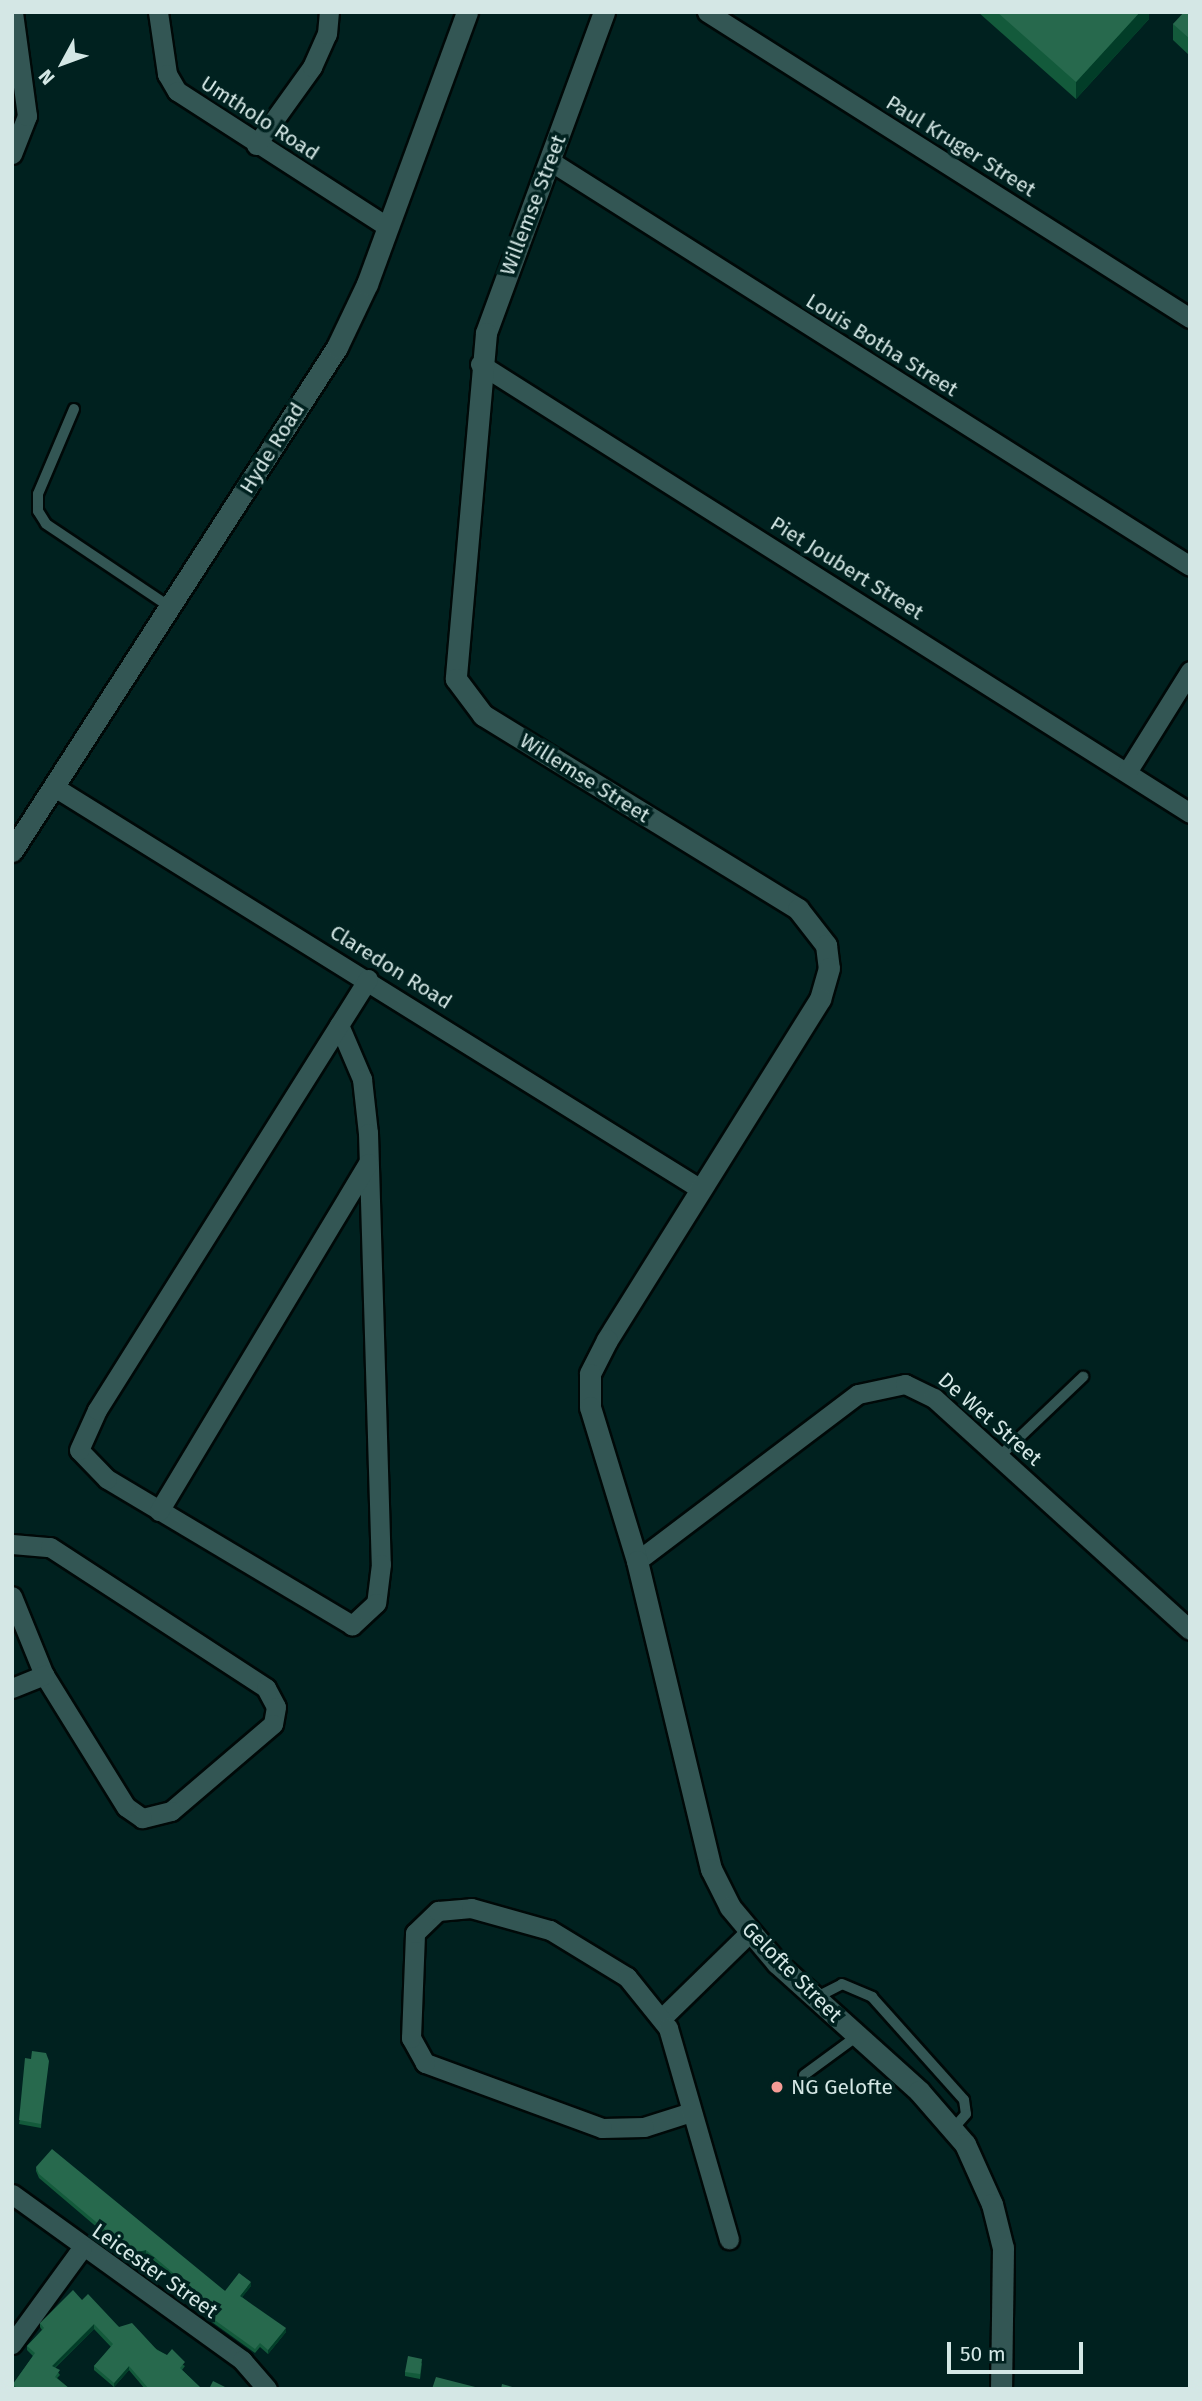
<!DOCTYPE html>
<html>
<head>
<meta charset="utf-8">
<style>
	body { margin:0 }
	#map { position:relative; width:1202px; height:2401px; overflow:hidden; background:#00211f; font-family:"Fira Sans",sans-serif }
	div>[style] { position:absolute }
	.roads { filter:drop-shadow(2px 0 #000908) drop-shadow(-2px 0 #000908) drop-shadow(0 2px #000908) drop-shadow(0 -2px #000908) }
	.lane>* { height:10px; margin:-5px; padding:0 5px; transform-origin:5px; border-radius:5px; background:#335654 }
	.street>* { height:19px; margin:-9.5px; padding:0 9.5px; transform-origin:9.5px; border-radius:9.5px; background:#335654 }
	.secondary>* { height:21px; margin:-10.5px; padding:0 10.5px; transform-origin:10.5px; border-radius:10.5px; background:#335654 }
	.wall>* { inset:0; background:#135a3b }
	.shaded-wall>* { inset:0; background:#023d28 }
	.building>* { inset:0; background:#27694d }
	.dots>* { width:19px; height:19px; translate:-50% -50%; box-sizing:border-box; border:4px solid #00211f; border-radius:50% }
	span { translate:-50% -50%; white-space:nowrap; text-align:center; line-height:1.15; -webkit-text-stroke:7px #00211f; paint-order:stroke }
	.street-label { font-size:21px; color:#d4e7e5 }
	.poi-label { font-size:21px; color:#d4e7e5 }
	.left { translate:0 -50%; text-align:left }
	.frame { position:absolute; inset:0; border:14px solid #d4e7e5; pointer-events:none }
	.north { position:absolute; left:28px; top:28px; width:70px; height:70px; -webkit-text-stroke:5px #00211f; paint-order:stroke; rotate:229deg; font-size:19px; font-weight:700; line-height:28px; text-align:center; color:#d4e7e5 }
	.north::after { content:''; display:block; margin:auto; width:24px; height:32px; background:#d4e7e5; clip-path:polygon(50% 0,100% 100%,50% 72%,0 100%) }
	.scale { position:absolute; left:947px; top:2342px; width:136px; height:32px; box-sizing:border-box; border:4px solid #d4e7e5; border-top:0; padding-left:9px; font-size:21px; line-height:24px; white-space:nowrap; color:#d4e7e5; -webkit-text-stroke:5px #00211f; paint-order:stroke }
</style>
</head>
<body>
<div id="map">
	<div class="roads">
		<div class="lane">
			<i style="left:74px;top:409px;width:92px;rotate:113deg"></i>
			<i style="left:38px;top:494px;width:17px;rotate:90deg"></i>
			<i style="left:38px;top:511px;width:15px;rotate:58deg"></i>
			<i style="left:46px;top:524px;width:149px;rotate:33.8deg"></i>
			<i style="left:1000px;top:1456px;width:115px;rotate:-43.6deg"></i>
			<i style="left:815px;top:1998px;width:30px;rotate:-27deg"></i>
			<i style="left:842px;top:1984px;width:33px;rotate:23deg"></i>
			<i style="left:872px;top:1997px;width:138px;rotate:48.2deg"></i>
			<i style="left:964px;top:2100px;width:14px;rotate:82deg"></i>
			<i style="left:966px;top:2114px;width:20px;rotate:131deg"></i>
			<i style="left:804px;top:2075px;width:66px;rotate:-36.3deg"></i>
		</div>
		<div class="street">
			<i style="left:158px;top:12px;width:63px;rotate:81.7deg"></i>
			<i style="left:167px;top:74px;width:20px;rotate:60deg"></i>
			<i style="left:177px;top:91px;width:251px;rotate:32.8deg"></i>
			<i style="left:707px;top:12px;width:572px;rotate:32.36deg"></i>
			<i style="left:256px;top:145px;width:96px;rotate:-54.3deg"></i>
			<i style="left:312px;top:67px;width:36px;rotate:-66deg"></i>
			<i style="left:327px;top:34px;width:22px;rotate:-85deg"></i>
			<i style="left:12px;top:154px;width:41px;rotate:-68.5deg"></i>
			<i style="left:27px;top:116px;width:105px;rotate:-97.7deg"></i>
			<i style="left:550px;top:161px;width:757px;rotate:32.33deg"></i>
			<i style="left:480px;top:364px;width:840px;rotate:32.31deg"></i>
			<i style="left:1127px;top:772px;width:119px;rotate:-58deg"></i>
			<i style="left:56px;top:788px;width:757px;rotate:31.89deg"></i>
			<i style="left:339px;top:1025px;width:59px;rotate:66.9deg"></i>
			<i style="left:362px;top:1079px;width:54px;rotate:83.7deg"></i>
			<i style="left:368px;top:1133px;width:431px;rotate:88.3deg"></i>
			<i style="left:381px;top:1564px;width:39px;rotate:97deg"></i>
			<i style="left:376px;top:1603px;width:33px;rotate:137deg"></i>
			<i style="left:352px;top:1625px;width:285px;rotate:-149.2deg"></i>
			<i style="left:107px;top:1479px;width:40px;rotate:-134deg"></i>
			<i style="left:79px;top:1450px;width:44px;rotate:-65.8deg"></i>
			<i style="left:97px;top:1410px;width:509px;rotate:-57.84deg"></i>
			<i style="left:159px;top:1511px;width:406px;rotate:-59deg"></i>
			<i style="left:12px;top:1544px;width:38px;rotate:5deg"></i>
			<i style="left:50px;top:1547px;width:258px;rotate:33.1deg"></i>
			<i style="left:266px;top:1688px;width:21px;rotate:62deg"></i>
			<i style="left:276px;top:1707px;width:17px;rotate:100deg"></i>
			<i style="left:273px;top:1724px;width:134px;rotate:139.5deg"></i>
			<i style="left:171px;top:1811px;width:30px;rotate:166deg"></i>
			<i style="left:142px;top:1818px;width:19px;rotate:-145deg"></i>
			<i style="left:126px;top:1807px;width:155px;rotate:-121.8deg"></i>
			<i style="left:44px;top:1675px;width:85px;rotate:-112.1deg"></i>
			<i style="left:637px;top:1561px;width:277px;rotate:-37.1deg"></i>
			<i style="left:858px;top:1394px;width:48px;rotate:-12deg"></i>
			<i style="left:905px;top:1384px;width:32px;rotate:26deg"></i>
			<i style="left:934px;top:1398px;width:345px;rotate:42.2deg"></i>
			<i style="left:12px;top:1688px;width:35px;rotate:-22deg"></i>
			<i style="left:663px;top:2017px;width:122px;rotate:-44.3deg"></i>
			<i style="left:691px;top:2112px;width:49px;rotate:162.3deg"></i>
			<i style="left:644px;top:2127px;width:42px;rotate:178.6deg"></i>
			<i style="left:602px;top:2128px;width:189px;rotate:-159.8deg"></i>
			<i style="left:425px;top:2063px;width:29px;rotate:-119deg"></i>
			<i style="left:411px;top:2038px;width:105px;rotate:-87.8deg"></i>
			<i style="left:415px;top:1933px;width:32px;rotate:-44deg"></i>
			<i style="left:438px;top:1911px;width:33px;rotate:-5deg"></i>
			<i style="left:471px;top:1908px;width:82px;rotate:15.6deg"></i>
			<i style="left:550px;top:1930px;width:90px;rotate:31.4deg"></i>
			<i style="left:627px;top:1977px;width:65px;rotate:51.2deg"></i>
			<i style="left:668px;top:2028px;width:220px;rotate:73.9deg"></i>
			<i style="left:12px;top:2194px;width:284px;rotate:35.8deg"></i>
			<i style="left:242px;top:2360px;width:38px;rotate:49deg"></i>
			<i style="left:12px;top:2344px;width:119px;rotate:-53.9deg"></i>
		</div>
		<div class="secondary">
			<i style="left:604px;top:12px;width:342px;rotate:110.2deg"></i>
			<i style="left:486px;top:333px;width:347px;rotate:95deg"></i>
			<i style="left:456px;top:679px;width:45px;rotate:53.1deg"></i>
			<i style="left:483px;top:715px;width:370px;rotate:31.6deg"></i>
			<i style="left:798px;top:909px;width:46px;rotate:52.1deg"></i>
			<i style="left:826px;top:945px;width:23px;rotate:83deg"></i>
			<i style="left:829px;top:968px;width:32px;rotate:106deg"></i>
			<i style="left:820px;top:999px;width:402px;rotate:122deg"></i>
			<i style="left:607px;top:1340px;width:38px;rotate:117deg"></i>
			<i style="left:590px;top:1374px;width:33px;rotate:90deg"></i>
			<i style="left:590px;top:1407px;width:161px;rotate:73deg"></i>
			<i style="left:637px;top:1561px;width:317px;rotate:76.5deg"></i>
			<i style="left:711px;top:1869px;width:42px;rotate:63.4deg"></i>
			<i style="left:730px;top:1907px;width:73px;rotate:50deg"></i>
			<i style="left:777px;top:1963px;width:191px;rotate:42deg"></i>
			<i style="left:919px;top:2091px;width:70px;rotate:49deg"></i>
			<i style="left:965px;top:2144px;width:66px;rotate:65.8deg"></i>
			<i style="left:992px;top:2204px;width:45px;rotate:76deg"></i>
			<i style="left:1003px;top:2248px;width:141px;rotate:90.8deg"></i>
			<i style="left:12px;top:851px;width:600px;rotate:-57.18deg"></i>
			<i style="left:337px;top:347px;width:70px;rotate:-64.5deg"></i>
			<i style="left:367px;top:284px;width:290px;rotate:-69.8deg"></i>
		</div>
	</div>
	<div class="wall">
		<i style="clip-path:polygon(978px 12px,1149px 12px,1149px 19px,1076px 99px)"></i>
		<i style="clip-path:polygon(1190px 12px,1190px 56px,1173px 40px,1173px 24px)"></i>
		<i style="clip-path:polygon(46px 2053px,41px 2128px,19px 2124px,31px 2059px)"></i>
		<i style="clip-path:polygon(36px 2167px,225px 2291px,251px 2286px,242px 2297px,286px 2332px,268px 2354px,260px 2347px,255px 2353px,191px 2307px,191px 2303px,196px 2296px,146px 2254px,133px 2258px,39px 2178px,36px 2171px)"></i>
		<i style="clip-path:polygon(82px 2300px,119px 2327px,185px 2366px,182px 2370px,202px 2389px,145px 2389px,129px 2370px,114px 2387px,94px 2370px,94px 2366px,111px 2347px,94px 2329px,55px 2368px,60px 2375px,57px 2378px,70px 2389px,13px 2389px,13px 2384px,33px 2356px,27px 2350px,27px 2346px,42px 2330px,40px 2327px,40px 2323px)"></i>
		<i style="clip-path:polygon(422px 2363px,420px 2379px,405px 2376px,405px 2372px)"></i>
	</div>
	<div class="shaded-wall">
		<i style="clip-path:polygon(1140px 12px,1149px 12px,1149px 19px,1076px 99px,1076px 82px)"></i>
		<i style="clip-path:polygon(146px 2250px,146px 2254px,133px 2258px,133px 2253px)"></i>
		<i style="clip-path:polygon(251px 2282px,251px 2286px,240px 2300px,240px 2296px)"></i>
		<i style="clip-path:polygon(94px 2324px,94px 2329px,52px 2370px,52px 2366px)"></i>
		<i style="clip-path:polygon(286px 2328px,286px 2332px,268px 2354px,268px 2350px)"></i>
		<i style="clip-path:polygon(129px 2366px,129px 2370px,114px 2387px,114px 2383px)"></i>
	</div>
	<div class="building">
		<i style="clip-path:polygon(997px 12px,1140px 12px,1076px 82px)"></i>
		<i style="clip-path:polygon(1184px 12px,1190px 12px,1190px 39px,1173px 24px)"></i>
		<i style="clip-path:polygon(32px 2051px,46px 2053px,49px 2061px,41px 2124px,19px 2120px,25px 2058px,31px 2059px)"></i>
		<i style="clip-path:polygon(52px 2149px,225px 2291px,239px 2273px,251px 2282px,240px 2296px,286px 2328px,268px 2350px,260px 2343px,255px 2349px,191px 2303px,198px 2294px,146px 2250px,133px 2253px,39px 2174px,36px 2167px)"></i>
		<i style="clip-path:polygon(73px 2290px,82px 2300px,88px 2294px,119px 2327px,132px 2323px,157px 2350px,167px 2355px,172px 2349px,185px 2362px,180px 2368px,202px 2389px,149px 2389px,129px 2366px,114px 2383px,94px 2366px,113px 2344px,94px 2324px,52px 2366px,60px 2370px,55px 2377px,70px 2389px,18px 2389px,13px 2384px,35px 2353px,27px 2346px,44px 2328px,40px 2323px)"></i>
		<i style="clip-path:polygon(408px 2356px,422px 2359px,420px 2374px,405px 2372px)"></i>
		<i style="clip-path:polygon(436px 2377px,483px 2389px,432px 2389px)"></i>
		<i style="clip-path:polygon(213px 2381px,229px 2389px,209px 2389px)"></i>
		<i style="clip-path:polygon(502px 2384px,519px 2389px,501px 2389px)"></i>
	</div>
	<div class="dots">
		<i style="left:777px;top:2087px;background:#f59c96"></i>
	</div>
	<div class="street-label">
		<span style="left:260px;top:118px;rotate:33deg">Umtholo Road</span>
		<span style="left:961px;top:146px;rotate:32deg">Paul Kruger Street</span>
		<span style="left:533px;top:205px;rotate:-69deg">Willemse Street</span>
		<span style="left:882px;top:345px;rotate:32deg">Louis Botha Street</span>
		<span style="left:272px;top:448px;rotate:-58deg">Hyde Road</span>
		<span style="left:847px;top:568px;rotate:32deg">Piet Joubert Street</span>
		<span style="left:585px;top:778px;rotate:32deg">Willemse Street</span>
		<span style="left:391px;top:967px;rotate:32deg">Claredon Road</span>
		<span style="left:990px;top:1419px;rotate:41deg">De Wet Street</span>
		<span style="left:792px;top:1972px;rotate:45deg">Gelofte Street</span>
		<span style="left:155px;top:2271px;rotate:35deg">Leicester Street</span>
	</div>
	<div class="poi-label">
		<span class="left" style="left:791px;top:2087px">NG Gelofte</span>
	</div>
	<div class="frame"></div>
	<div class="north">N</div>
	<div class="scale">50 m</div>
</div>
</body>
</html>
